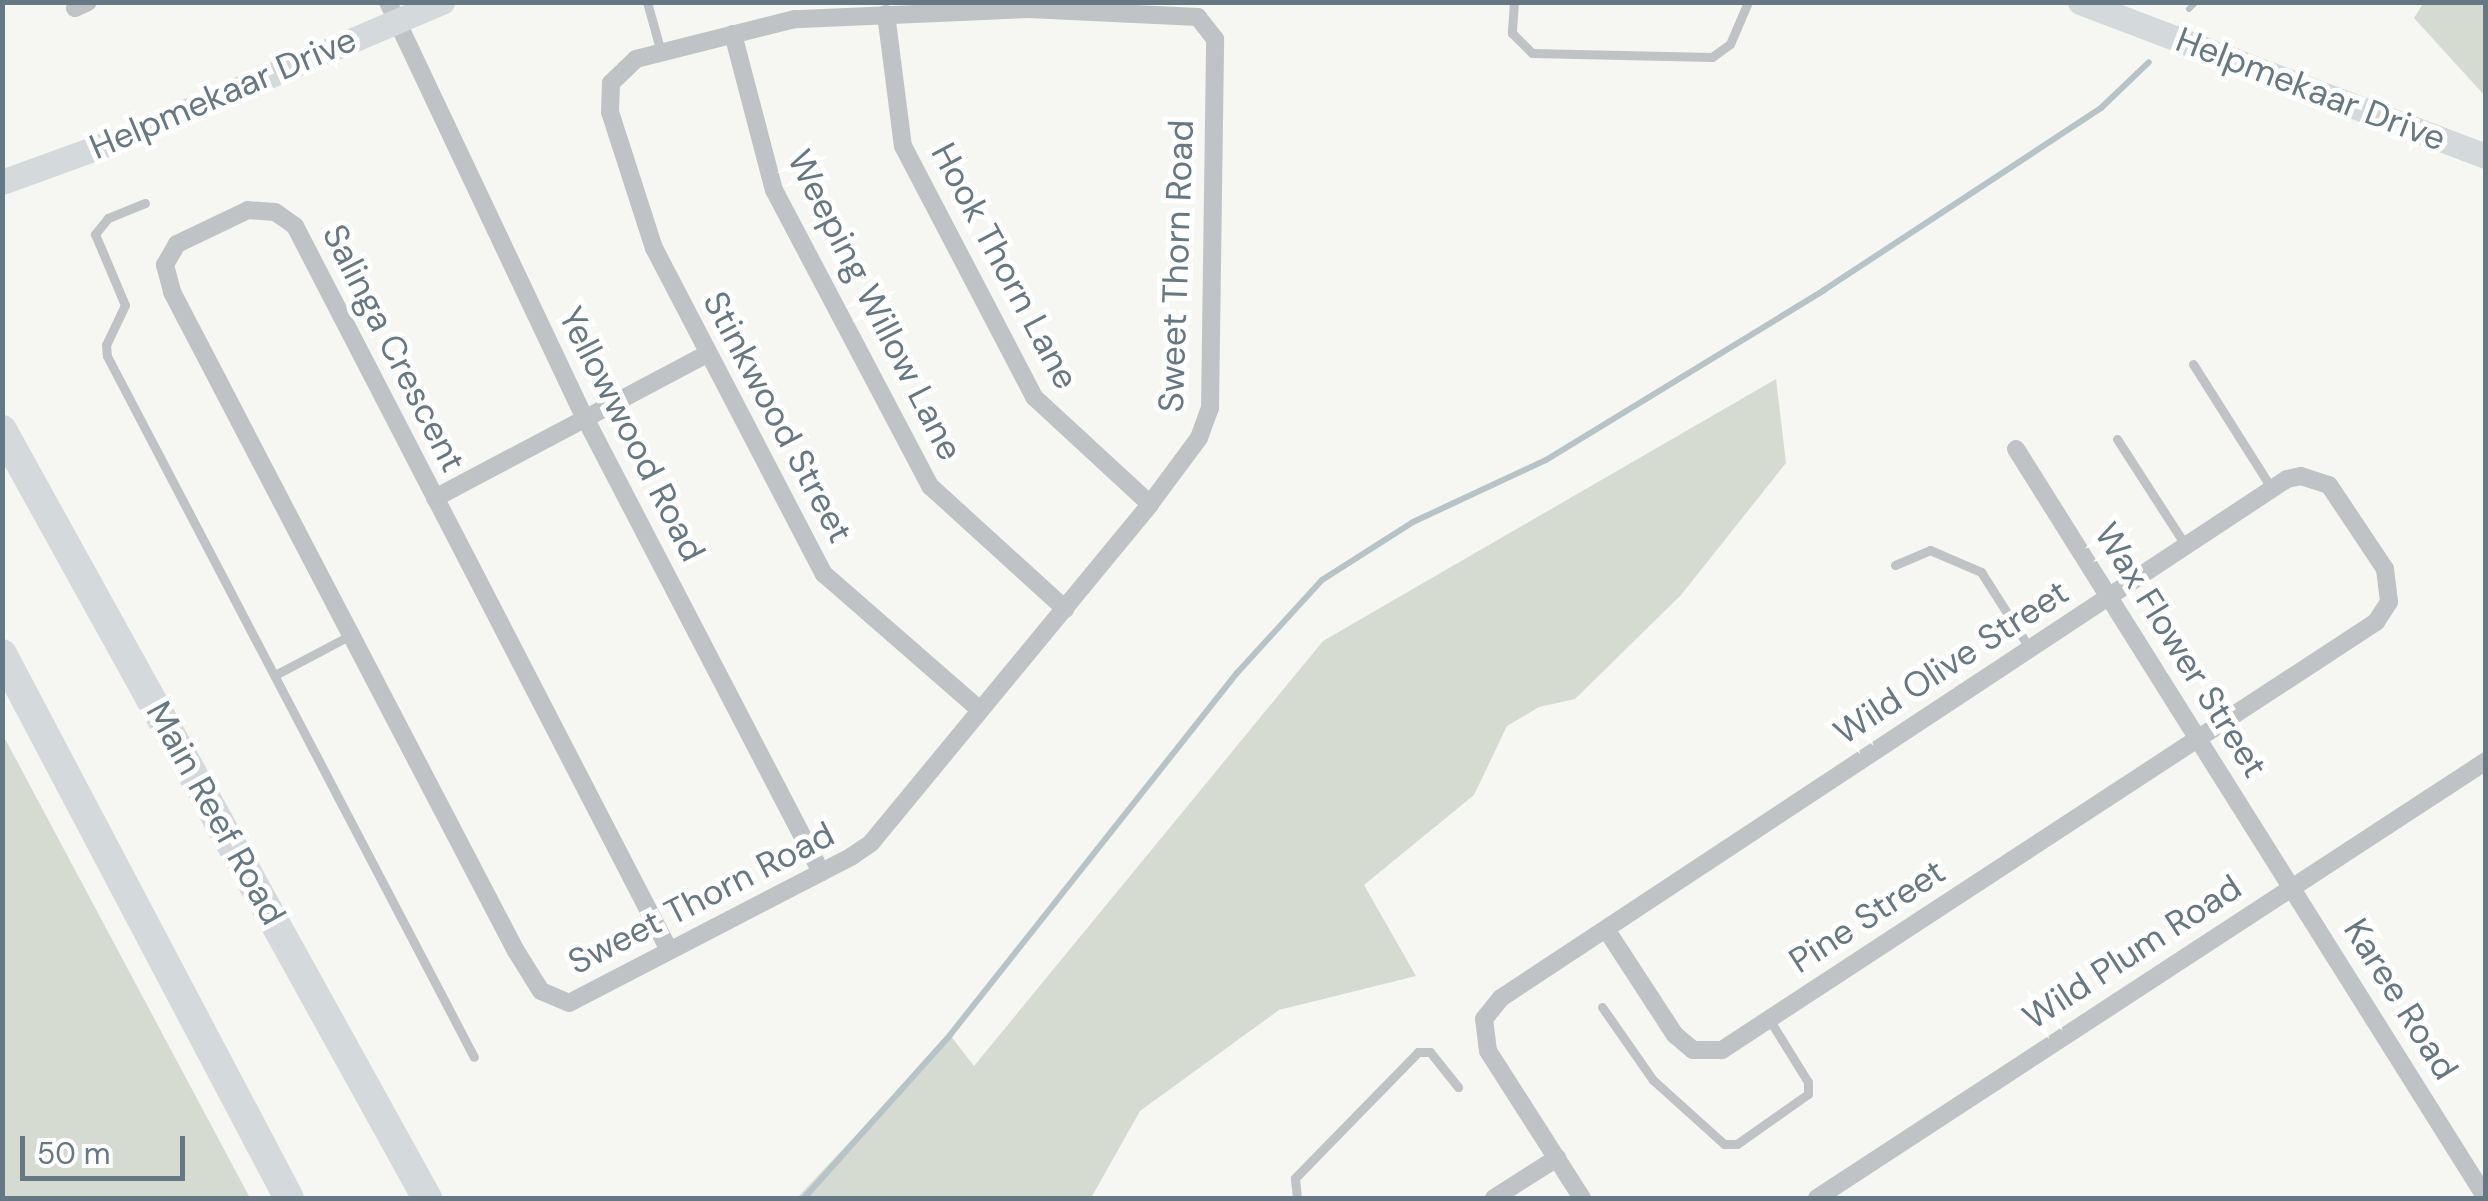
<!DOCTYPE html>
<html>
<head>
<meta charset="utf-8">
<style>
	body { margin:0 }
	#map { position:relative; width:2488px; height:1201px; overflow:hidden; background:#f6f6f2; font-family:"DM Sans",sans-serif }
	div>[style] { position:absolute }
	.green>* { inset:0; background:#d6dbd2 }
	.stream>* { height:6px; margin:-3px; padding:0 3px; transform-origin:3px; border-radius:3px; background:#b6c4c7 }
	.lane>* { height:9px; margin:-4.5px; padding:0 4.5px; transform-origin:4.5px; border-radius:4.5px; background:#bfc3c6 }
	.street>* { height:18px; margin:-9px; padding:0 9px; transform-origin:9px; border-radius:9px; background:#bfc3c6 }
	.secondary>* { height:25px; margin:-12.5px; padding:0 12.5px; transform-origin:12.5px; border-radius:12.5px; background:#d4d9dc }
	.primary>* { height:30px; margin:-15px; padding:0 15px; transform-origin:15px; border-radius:15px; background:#d4d9dc }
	span { translate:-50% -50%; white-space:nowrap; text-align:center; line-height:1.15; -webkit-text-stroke:10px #fff; paint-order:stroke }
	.street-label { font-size:35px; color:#657883 }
	.frame { position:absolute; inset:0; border:5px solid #657883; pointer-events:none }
	.scale { position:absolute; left:20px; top:1136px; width:165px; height:45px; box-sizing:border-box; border:5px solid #657883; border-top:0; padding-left:12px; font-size:30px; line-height:35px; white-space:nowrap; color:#657883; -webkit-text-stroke:8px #fff; paint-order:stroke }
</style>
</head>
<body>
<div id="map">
	<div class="green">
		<i style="clip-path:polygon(2424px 2px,2485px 3px,2485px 96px,2414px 18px)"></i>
		<i style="clip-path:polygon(1776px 379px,1786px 463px,1681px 595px,1575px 699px,1539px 707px,1507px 726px,1474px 795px,1364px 885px,1416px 976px,1279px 1010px,1140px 1111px,1091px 1198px,797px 1198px,950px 1035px,974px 1066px,1323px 641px)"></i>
		<i style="clip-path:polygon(2px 735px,3px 735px,250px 1198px,3px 1198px)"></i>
	</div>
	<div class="stream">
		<i style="left:2189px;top:9px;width:10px;rotate:-45deg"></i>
		<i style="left:804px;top:1198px;width:219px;rotate:-48.1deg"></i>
		<i style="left:950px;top:1035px;width:462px;rotate:-51.6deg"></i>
		<i style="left:1237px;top:673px;width:126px;rotate:-47.6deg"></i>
		<i style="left:1322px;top:580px;width:108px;rotate:-32.5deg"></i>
		<i style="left:1413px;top:522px;width:147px;rotate:-25deg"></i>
		<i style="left:1546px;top:460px;width:326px;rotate:-31.4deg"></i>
		<i style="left:1824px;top:290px;width:331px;rotate:-33.3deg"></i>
		<i style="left:2101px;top:108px;width:66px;rotate:-43.8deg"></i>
	</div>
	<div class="lane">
		<i style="left:647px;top:2px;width:52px;rotate:74.4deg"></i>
		<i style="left:1514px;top:2px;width:31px;rotate:94deg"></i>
		<i style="left:1512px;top:33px;width:28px;rotate:45deg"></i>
		<i style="left:1532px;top:53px;width:180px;rotate:1.3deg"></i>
		<i style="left:1712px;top:57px;width:22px;rotate:-36deg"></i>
		<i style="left:1730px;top:44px;width:46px;rotate:-66.8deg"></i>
		<i style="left:145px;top:203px;width:40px;rotate:158deg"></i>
		<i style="left:108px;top:218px;width:21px;rotate:129deg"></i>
		<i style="left:95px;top:234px;width:77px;rotate:67.1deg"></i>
		<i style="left:125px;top:305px;width:44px;rotate:115.4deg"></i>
		<i style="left:106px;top:345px;width:11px;rotate:85deg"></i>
		<i style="left:107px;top:356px;width:791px;rotate:62.37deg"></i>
		<i style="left:2193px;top:364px;width:148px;rotate:57.7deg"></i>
		<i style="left:2117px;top:439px;width:127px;rotate:57.2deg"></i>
		<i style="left:1895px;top:565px;width:38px;rotate:-23deg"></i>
		<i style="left:1930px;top:550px;width:56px;rotate:23.3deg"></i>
		<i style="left:1981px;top:572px;width:91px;rotate:57.5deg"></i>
		<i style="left:275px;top:675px;width:86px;rotate:-27.8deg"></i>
		<i style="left:1602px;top:1007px;width:89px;rotate:55.1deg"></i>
		<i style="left:1653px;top:1080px;width:96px;rotate:42deg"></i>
		<i style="left:1724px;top:1144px;width:13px"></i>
		<i style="left:1737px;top:1144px;width:87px;rotate:-35.2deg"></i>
		<i style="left:1808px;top:1094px;width:12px;rotate:-90deg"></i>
		<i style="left:1808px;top:1082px;width:74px;rotate:-121.8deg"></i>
		<i style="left:1297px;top:1198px;width:20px;rotate:-96deg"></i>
		<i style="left:1295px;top:1178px;width:176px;rotate:-45.7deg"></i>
		<i style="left:1418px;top:1052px;width:12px"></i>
		<i style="left:1430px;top:1052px;width:45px;rotate:51.3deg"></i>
	</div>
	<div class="street">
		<i style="left:388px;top:2px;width:460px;rotate:64.7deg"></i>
		<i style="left:585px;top:418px;width:512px;rotate:62.53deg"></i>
		<i style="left:75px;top:8px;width:14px;rotate:-25deg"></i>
		<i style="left:886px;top:14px;width:133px;rotate:82.7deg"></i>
		<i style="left:903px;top:146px;width:283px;rotate:62.4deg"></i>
		<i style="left:1034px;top:397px;width:158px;rotate:42.7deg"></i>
		<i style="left:733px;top:34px;width:161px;rotate:75.3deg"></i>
		<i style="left:774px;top:190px;width:335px;rotate:62.2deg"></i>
		<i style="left:930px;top:486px;width:183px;rotate:42.3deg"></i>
		<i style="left:2016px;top:449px;width:884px;rotate:57.89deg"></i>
		<i style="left:435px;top:498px;width:308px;rotate:-27.9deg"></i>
		<i style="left:669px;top:950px;width:815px;rotate:-117.32deg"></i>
		<i style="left:295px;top:226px;width:24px;rotate:-145deg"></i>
		<i style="left:275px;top:212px;width:27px;rotate:-176deg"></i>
		<i style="left:248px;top:210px;width:79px;rotate:154.4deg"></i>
		<i style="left:177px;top:244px;width:24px;rotate:120deg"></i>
		<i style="left:165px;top:265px;width:28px;rotate:75deg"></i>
		<i style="left:172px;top:292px;width:743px;rotate:62.44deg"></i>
		<i style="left:516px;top:951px;width:47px;rotate:58deg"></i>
		<i style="left:541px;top:991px;width:30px;rotate:23deg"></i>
		<i style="left:569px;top:1003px;width:319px;rotate:-27.4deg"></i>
		<i style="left:852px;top:856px;width:23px;rotate:-34deg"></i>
		<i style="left:871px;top:843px;width:439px;rotate:-50.5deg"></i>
		<i style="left:1150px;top:504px;width:82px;rotate:-53.4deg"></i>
		<i style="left:1199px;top:438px;width:32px;rotate:-70deg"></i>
		<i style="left:1210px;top:408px;width:369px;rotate:-89.2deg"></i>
		<i style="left:1215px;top:39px;width:28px;rotate:-128deg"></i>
		<i style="left:1198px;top:17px;width:170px;rotate:-177.3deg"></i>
		<i style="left:1028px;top:9px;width:233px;rotate:177.5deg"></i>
		<i style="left:795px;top:19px;width:164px;rotate:165.9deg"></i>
		<i style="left:636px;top:59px;width:35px;rotate:136deg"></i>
		<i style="left:611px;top:83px;width:29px;rotate:92deg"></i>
		<i style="left:610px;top:112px;width:143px;rotate:72.1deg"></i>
		<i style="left:654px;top:248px;width:368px;rotate:62.5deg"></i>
		<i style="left:824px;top:574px;width:207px;rotate:41.1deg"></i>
		<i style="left:1494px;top:1198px;width:75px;rotate:-32.4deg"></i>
		<i style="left:1582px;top:1198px;width:174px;rotate:-122.6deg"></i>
		<i style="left:1488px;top:1051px;width:32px;rotate:-97deg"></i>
		<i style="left:1484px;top:1019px;width:27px;rotate:-51deg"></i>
		<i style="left:1501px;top:998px;width:942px;rotate:-33.44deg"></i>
		<i style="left:2287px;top:479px;width:14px;rotate:-12deg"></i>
		<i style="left:2301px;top:476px;width:29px;rotate:18deg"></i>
		<i style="left:2329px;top:485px;width:101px;rotate:56.3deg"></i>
		<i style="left:2385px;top:569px;width:33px;rotate:83deg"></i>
		<i style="left:2389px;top:602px;width:24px;rotate:123deg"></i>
		<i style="left:2376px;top:622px;width:782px;rotate:146.8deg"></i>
		<i style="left:1722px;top:1050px;width:29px;rotate:180deg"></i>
		<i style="left:1693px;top:1050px;width:23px;rotate:-140deg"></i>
		<i style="left:1675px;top:1035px;width:126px;rotate:-123.1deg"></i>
		<i style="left:1817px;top:1198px;width:799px;rotate:-33.15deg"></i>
	</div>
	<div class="secondary">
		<i style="left:2080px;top:2px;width:434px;rotate:20.8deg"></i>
		<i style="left:2px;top:182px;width:129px;rotate:-20deg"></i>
		<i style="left:123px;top:138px;width:347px;rotate:-23.1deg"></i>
	</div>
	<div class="primary">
		<i style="left:2px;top:430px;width:878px;rotate:61.04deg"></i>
		<i style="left:2px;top:654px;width:615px;rotate:62.19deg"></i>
	</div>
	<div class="street-label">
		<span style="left:2311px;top:89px;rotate:21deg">Helpmekaar Drive</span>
		<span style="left:223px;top:93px;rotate:-23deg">Helpmekaar Drive</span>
		<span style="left:1005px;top:266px;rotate:62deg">Hook Thorn Lane</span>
		<span style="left:1176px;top:266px;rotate:-88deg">Sweet Thorn Road</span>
		<span style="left:875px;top:305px;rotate:63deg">Weeping Willow Lane</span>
		<span style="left:394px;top:348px;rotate:63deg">Salinga Crescent</span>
		<span style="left:778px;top:417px;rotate:62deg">Stinkwood Street</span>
		<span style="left:632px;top:434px;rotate:63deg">Yellowwood Road</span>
		<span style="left:2181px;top:650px;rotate:58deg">Wax Flower Street</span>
		<span style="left:1951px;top:662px;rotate:-33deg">Wild Olive Street</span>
		<span style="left:216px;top:813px;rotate:61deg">Main Reef Road</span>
		<span style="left:701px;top:898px;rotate:-27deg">Sweet Thorn Road</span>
		<span style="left:1867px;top:916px;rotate:-33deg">Pine Street</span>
		<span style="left:2132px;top:952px;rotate:-33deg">Wild Plum Road</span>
		<span style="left:2401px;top:999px;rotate:58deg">Karee Road</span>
	</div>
	<div class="frame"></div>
	<div class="scale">50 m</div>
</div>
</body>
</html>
